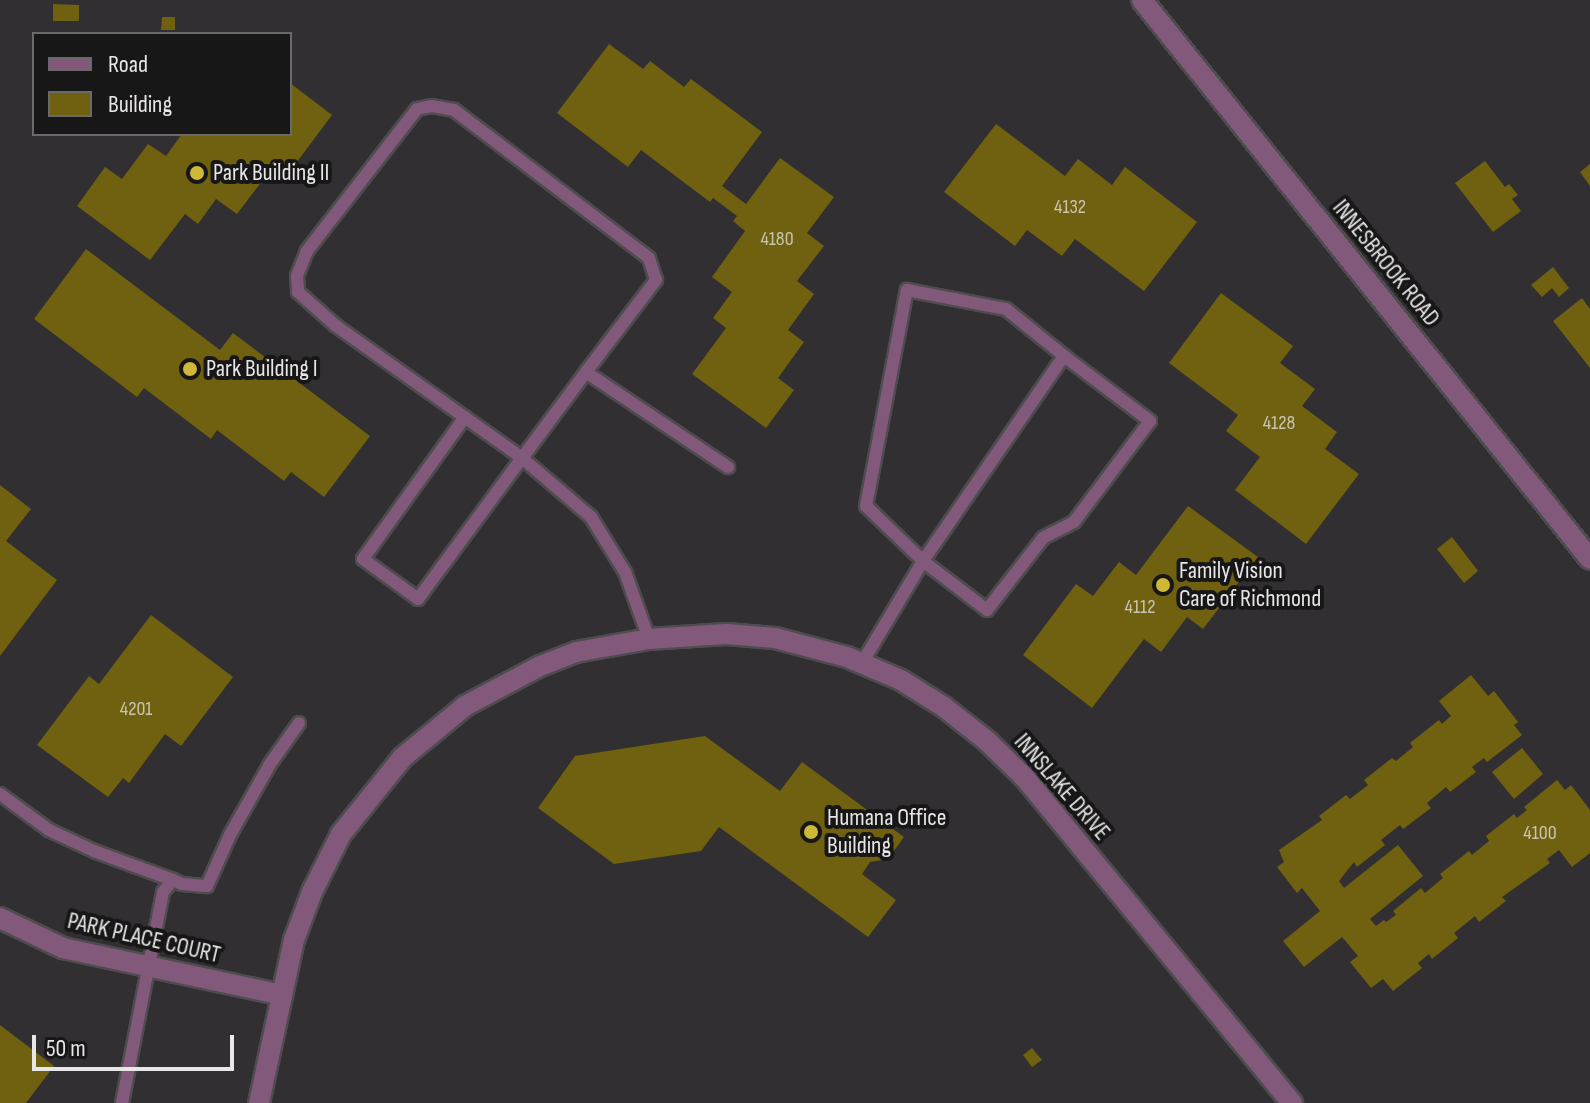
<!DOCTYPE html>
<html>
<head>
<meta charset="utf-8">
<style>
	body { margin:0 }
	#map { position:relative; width:1590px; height:1103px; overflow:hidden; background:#312f31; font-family:"Sofia Sans Condensed",sans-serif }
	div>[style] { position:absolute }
	.building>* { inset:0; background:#6f610f }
	.roads { filter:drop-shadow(2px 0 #4e4c4e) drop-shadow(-2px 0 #4e4c4e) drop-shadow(0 2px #4e4c4e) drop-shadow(0 -2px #4e4c4e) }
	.lane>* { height:12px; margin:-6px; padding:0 6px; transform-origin:6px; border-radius:6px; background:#82597a }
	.street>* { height:20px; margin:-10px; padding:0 10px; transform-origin:10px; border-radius:10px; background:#82597a }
	.dots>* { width:22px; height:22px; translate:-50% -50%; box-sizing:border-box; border:4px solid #181718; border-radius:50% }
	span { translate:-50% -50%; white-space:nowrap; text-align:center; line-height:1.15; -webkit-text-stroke:8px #181718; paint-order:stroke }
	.number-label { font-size:20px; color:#cac5b1 }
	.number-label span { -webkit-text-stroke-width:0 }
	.poi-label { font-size:24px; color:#e8e6e7 }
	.left { translate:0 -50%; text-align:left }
	.street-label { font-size:24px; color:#e8e6e7 }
	.legend { position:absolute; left:32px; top:32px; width:260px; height:104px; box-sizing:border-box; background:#181718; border:2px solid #6b6a6b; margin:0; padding:10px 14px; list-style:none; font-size:24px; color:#e8e6e7 }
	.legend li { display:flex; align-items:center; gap:16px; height:40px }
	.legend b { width:40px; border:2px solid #6b6a6b }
	.scale { position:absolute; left:32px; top:1035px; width:202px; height:36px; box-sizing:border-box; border:4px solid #e8e6e7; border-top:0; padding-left:10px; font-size:24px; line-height:28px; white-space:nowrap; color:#e8e6e7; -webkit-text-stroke:6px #181718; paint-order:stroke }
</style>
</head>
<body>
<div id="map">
	<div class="building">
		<i style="clip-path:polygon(53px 4px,79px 5px,79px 21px,53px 21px)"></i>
		<i style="clip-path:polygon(162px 17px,175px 17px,175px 30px,161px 30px)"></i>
		<i style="clip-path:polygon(609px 44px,643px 69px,650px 61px,684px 87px,691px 79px,762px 132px,722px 186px,746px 204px,780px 158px,834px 197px,807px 233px,824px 246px,797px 281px,814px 294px,788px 330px,804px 342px,778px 378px,794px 390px,766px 428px,692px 374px,726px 328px,713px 318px,732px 292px,712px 277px,745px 231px,733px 221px,737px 216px,713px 198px,710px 202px,641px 150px,628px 167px,557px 113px)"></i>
		<i style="clip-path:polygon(290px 83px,332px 115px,285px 178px,272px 168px,237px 214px,216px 199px,198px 224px,185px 214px,150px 260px,77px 206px,105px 167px,122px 179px,148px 144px,166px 156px,182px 134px,290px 134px)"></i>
		<i style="clip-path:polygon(996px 124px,1065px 176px,1078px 159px,1112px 185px,1125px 167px,1197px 222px,1144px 291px,1075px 239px,1062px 256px,1027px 230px,1015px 246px,944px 192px)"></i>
		<i style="clip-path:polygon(1485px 161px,1505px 187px,1509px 184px,1518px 195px,1512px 199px,1521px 211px,1493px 232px,1455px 183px)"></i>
		<i style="clip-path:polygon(1590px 164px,1590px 186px,1580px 172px)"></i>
		<i style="clip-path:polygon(86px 249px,220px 350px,233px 333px,370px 436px,324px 497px,291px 472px,284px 481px,217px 430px,211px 439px,144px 388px,137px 397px,34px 319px)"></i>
		<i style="clip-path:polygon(1553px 267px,1569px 288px,1559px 297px,1552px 288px,1542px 297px,1531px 285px)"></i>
		<i style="clip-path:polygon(1221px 293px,1293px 346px,1280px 363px,1315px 389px,1302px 406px,1337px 432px,1325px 449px,1359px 474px,1306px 544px,1235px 490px,1260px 457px,1226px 431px,1238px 415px,1169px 363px)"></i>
		<i style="clip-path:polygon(1582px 298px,1590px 309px,1590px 368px,1553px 321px)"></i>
		<i style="clip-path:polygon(0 485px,31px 509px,6px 541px,57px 580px,0 656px)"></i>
		<i style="clip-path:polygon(1188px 506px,1258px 557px,1203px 629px,1187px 617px,1161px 652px,1144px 639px,1092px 708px,1023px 655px,1076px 584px,1093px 596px,1119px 562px,1136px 575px)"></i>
		<i style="clip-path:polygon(1452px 537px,1478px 571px,1464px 583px,1437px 549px)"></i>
		<i style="clip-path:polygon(151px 615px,233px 677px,181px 746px,165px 734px,129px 783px,123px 778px,108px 797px,37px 745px,89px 676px,99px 684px)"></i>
		<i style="clip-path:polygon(1471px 675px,1488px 696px,1494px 691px,1518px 722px,1514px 725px,1522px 735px,1487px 762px,1484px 758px,1472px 767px,1476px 772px,1450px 792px,1446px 787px,1427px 803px,1431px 808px,1403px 829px,1400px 825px,1381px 840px,1385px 845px,1357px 867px,1354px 862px,1339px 881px,1344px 888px,1398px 845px,1423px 876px,1370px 919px,1376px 926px,1384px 920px,1386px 922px,1396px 915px,1393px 911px,1421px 888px,1425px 893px,1443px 878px,1440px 874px,1469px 851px,1472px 855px,1489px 841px,1486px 836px,1514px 814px,1517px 818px,1527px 810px,1524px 807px,1557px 780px,1565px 790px,1571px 785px,1590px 810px,1590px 853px,1572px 867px,1559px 850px,1547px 859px,1550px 863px,1502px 897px,1506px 901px,1479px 922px,1475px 916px,1454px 933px,1458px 938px,1432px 959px,1429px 954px,1418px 963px,1422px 968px,1393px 991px,1383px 979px,1371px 988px,1350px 962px,1358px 956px,1342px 937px,1304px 967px,1283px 941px,1320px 911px,1302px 888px,1297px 893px,1277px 867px,1284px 862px,1279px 850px,1322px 820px,1319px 816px,1346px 795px,1350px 799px,1368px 785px,1364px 780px,1392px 758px,1396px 761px,1413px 747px,1410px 743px,1439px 720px,1442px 724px,1451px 716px,1439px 701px)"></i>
		<i style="clip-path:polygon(705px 736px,780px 791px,802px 762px,904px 837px,888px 859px,870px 862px,862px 874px,896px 900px,868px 937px,719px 827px,701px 851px,614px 864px,538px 808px,575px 756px)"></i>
		<i style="clip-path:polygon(1522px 748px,1543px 774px,1514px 799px,1492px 772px)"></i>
		<i style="clip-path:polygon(0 1025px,54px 1066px,26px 1103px,0 1103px)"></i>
		<i style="clip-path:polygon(1032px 1048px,1042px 1060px,1032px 1067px,1023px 1055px)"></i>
	</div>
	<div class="roads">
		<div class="lane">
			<i style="left:586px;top:372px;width:171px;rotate:33.8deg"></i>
			<i style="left:465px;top:417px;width:175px;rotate:125.7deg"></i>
			<i style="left:363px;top:559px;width:68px;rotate:36deg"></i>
			<i style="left:418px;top:599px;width:175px;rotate:-53.6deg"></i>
			<i style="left:522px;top:458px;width:107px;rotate:-53.3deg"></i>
			<i style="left:586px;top:372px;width:116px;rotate:-52.7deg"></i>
			<i style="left:656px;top:280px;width:23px;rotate:-108deg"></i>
			<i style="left:649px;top:258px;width:245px;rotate:-142.8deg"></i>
			<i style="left:454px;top:110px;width:22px;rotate:-170deg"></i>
			<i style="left:432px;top:106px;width:15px;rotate:169deg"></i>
			<i style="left:417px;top:109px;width:180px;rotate:127.8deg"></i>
			<i style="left:307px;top:251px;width:27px;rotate:112deg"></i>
			<i style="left:297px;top:276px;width:16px;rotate:86deg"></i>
			<i style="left:298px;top:292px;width:50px;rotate:41.7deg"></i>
			<i style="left:335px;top:325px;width:229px;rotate:35.4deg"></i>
			<i style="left:522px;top:458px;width:91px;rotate:40.5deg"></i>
			<i style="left:591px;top:517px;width:65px;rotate:58.3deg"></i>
			<i style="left:625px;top:572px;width:71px;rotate:70.3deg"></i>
			<i style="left:862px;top:663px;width:119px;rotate:-59.1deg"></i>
			<i style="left:923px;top:561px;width:249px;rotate:-55.5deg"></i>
			<i style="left:1064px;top:356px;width:108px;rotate:37.1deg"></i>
			<i style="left:1150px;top:421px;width:126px;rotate:127deg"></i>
			<i style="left:1074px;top:522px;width:35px;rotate:153deg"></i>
			<i style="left:1043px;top:538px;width:91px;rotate:127.9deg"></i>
			<i style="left:987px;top:610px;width:81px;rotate:-142.6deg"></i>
			<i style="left:923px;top:561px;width:79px;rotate:-136deg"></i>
			<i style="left:866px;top:506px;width:220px;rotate:-79.3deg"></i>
			<i style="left:907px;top:290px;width:101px;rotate:10.9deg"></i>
			<i style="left:1006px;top:309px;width:75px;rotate:39deg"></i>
			<i style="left:0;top:794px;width:61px;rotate:36.3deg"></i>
			<i style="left:49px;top:830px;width:50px;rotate:25deg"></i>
			<i style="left:94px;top:851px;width:84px;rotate:20.2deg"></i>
			<i style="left:122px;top:1103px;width:215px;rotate:-79deg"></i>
			<i style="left:163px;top:892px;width:16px;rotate:-50deg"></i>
			<i style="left:173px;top:880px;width:10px;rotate:24deg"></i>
			<i style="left:182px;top:884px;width:25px;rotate:5deg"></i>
			<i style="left:207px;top:886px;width:56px;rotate:-65.7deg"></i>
			<i style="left:230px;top:835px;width:81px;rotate:-60.6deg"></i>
			<i style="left:270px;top:764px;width:50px;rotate:-54.7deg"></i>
		</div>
		<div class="street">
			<i style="left:1142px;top:0;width:716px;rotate:51.29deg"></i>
			<i style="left:0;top:918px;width:70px;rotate:25.5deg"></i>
			<i style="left:63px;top:948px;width:224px;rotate:12.1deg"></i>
			<i style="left:259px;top:1103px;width:167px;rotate:-77.9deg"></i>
			<i style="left:294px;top:940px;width:51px;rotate:-69.4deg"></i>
			<i style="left:312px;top:892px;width:65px;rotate:-63.4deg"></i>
			<i style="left:341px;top:834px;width:97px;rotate:-51.2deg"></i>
			<i style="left:402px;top:758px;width:82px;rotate:-39.5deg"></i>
			<i style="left:465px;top:706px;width:85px;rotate:-28.1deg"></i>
			<i style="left:540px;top:666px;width:39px;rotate:-21deg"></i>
			<i style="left:576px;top:652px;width:74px;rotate:-10.1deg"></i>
			<i style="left:649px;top:639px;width:77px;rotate:-3.7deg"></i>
			<i style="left:726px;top:634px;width:49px;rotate:4.7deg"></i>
			<i style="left:775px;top:638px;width:74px;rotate:14.8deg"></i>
			<i style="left:847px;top:657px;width:59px;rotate:23.1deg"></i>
			<i style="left:901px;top:680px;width:51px;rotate:32.1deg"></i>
			<i style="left:944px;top:707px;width:53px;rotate:38.2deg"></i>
			<i style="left:986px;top:740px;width:54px;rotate:44.3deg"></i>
			<i style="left:1025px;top:778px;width:421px;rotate:50.6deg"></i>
		</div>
	</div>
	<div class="dots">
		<i style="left:197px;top:173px;background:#cfb837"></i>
		<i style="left:190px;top:369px;background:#cfb837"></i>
		<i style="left:1163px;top:585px;background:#cfb837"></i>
		<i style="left:811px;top:832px;background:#cfb837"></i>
	</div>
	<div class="number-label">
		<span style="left:1070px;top:207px">4132</span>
		<span style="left:777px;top:239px">4180</span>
		<span style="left:1279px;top:423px">4128</span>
		<span style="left:1140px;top:607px">4112</span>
		<span style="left:136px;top:709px">4201</span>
		<span style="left:1540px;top:833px">4100</span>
	</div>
	<div class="poi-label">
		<span class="left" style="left:213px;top:173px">Park Building II</span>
		<span class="left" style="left:206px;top:369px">Park Building I</span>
		<span class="left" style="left:1179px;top:585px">Family Vision<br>Care of Richmond</span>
		<span class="left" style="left:827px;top:832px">Humana Office<br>Building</span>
	</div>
	<div class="street-label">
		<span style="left:1386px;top:263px;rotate:51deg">INNESBROOK ROAD</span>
		<span style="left:1062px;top:787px;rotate:49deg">INNSLAKE DRIVE</span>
		<span style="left:144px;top:938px;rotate:13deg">PARK PLACE COURT</span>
	</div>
	<ul class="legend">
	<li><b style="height:10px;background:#82597a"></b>Road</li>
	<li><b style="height:22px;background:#6f610f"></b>Building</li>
	</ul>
	<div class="scale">50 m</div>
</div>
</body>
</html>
